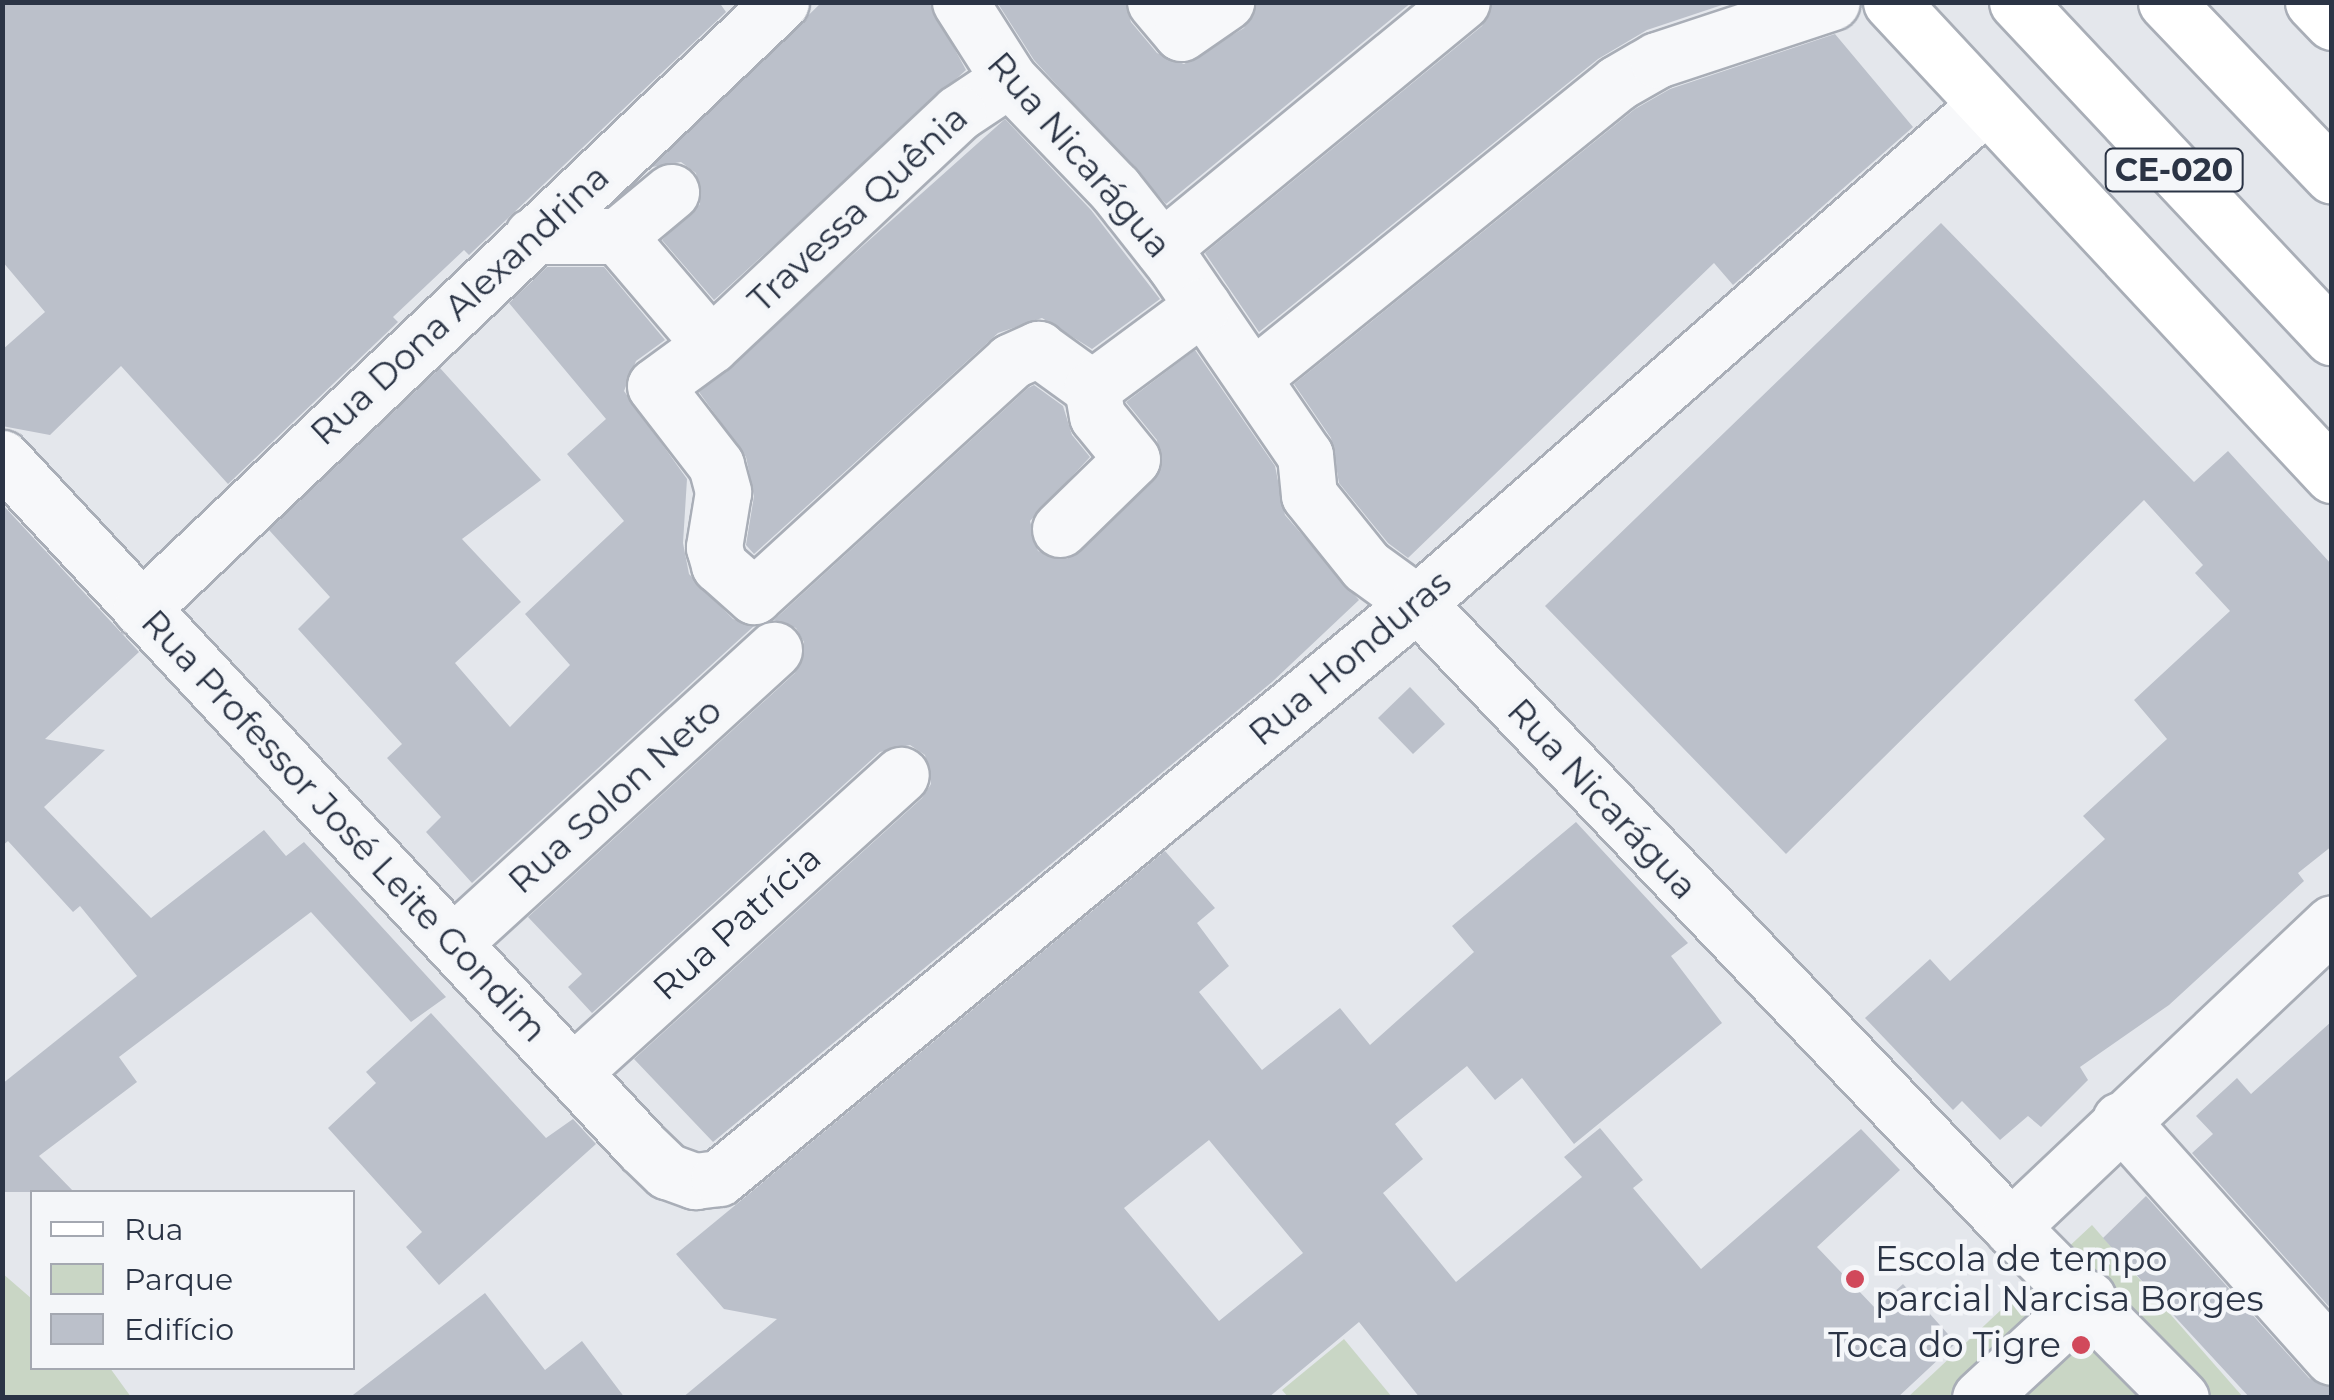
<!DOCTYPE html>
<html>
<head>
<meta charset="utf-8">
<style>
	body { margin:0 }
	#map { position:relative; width:2334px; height:1400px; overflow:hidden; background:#e4e7ec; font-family:Montserrat,sans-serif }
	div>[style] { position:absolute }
	.green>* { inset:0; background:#c9d6c5 }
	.building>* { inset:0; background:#bbc0ca }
	.roads { filter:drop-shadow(2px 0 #a9aeb7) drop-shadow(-2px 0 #a9aeb7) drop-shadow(0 2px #a9aeb7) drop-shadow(0 -2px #a9aeb7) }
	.minor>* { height:55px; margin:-27.5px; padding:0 27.5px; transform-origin:27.5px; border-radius:27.5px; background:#f7f8fa }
	.major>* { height:55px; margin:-27.5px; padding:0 27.5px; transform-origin:27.5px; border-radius:27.5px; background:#fff }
	.highway>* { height:55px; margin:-27.5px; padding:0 27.5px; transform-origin:27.5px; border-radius:27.5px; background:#fff }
	.dots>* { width:28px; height:28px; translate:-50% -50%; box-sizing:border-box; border:5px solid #f4f6f9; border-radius:50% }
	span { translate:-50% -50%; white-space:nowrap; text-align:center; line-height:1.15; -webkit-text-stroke:9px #f4f6f9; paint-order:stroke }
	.shield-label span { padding:2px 8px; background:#f4f6f9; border:2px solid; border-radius:8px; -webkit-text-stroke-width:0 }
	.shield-label { font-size:32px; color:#2b3445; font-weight:700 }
	.street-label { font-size:35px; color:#2b3445 }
	.poi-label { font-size:35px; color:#2b3445 }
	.left { translate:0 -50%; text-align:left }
	.right { translate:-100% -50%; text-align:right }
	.frame { position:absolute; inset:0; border:5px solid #2b3445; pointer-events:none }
	.legend { position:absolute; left:30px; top:1190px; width:325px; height:180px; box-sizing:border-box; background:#f4f6f9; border:2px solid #a4a8b1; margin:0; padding:12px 18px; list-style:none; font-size:30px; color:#2b3445 }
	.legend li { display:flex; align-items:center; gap:20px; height:50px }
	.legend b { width:50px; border:2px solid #a4a8b1 }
</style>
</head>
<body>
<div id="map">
	<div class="green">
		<i style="clip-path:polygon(2092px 1225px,2243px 1397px,1907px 1398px,2019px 1293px)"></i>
		<i style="clip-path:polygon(2px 1273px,32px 1299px,32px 1368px,110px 1368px,131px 1397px,3px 1397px)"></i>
		<i style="clip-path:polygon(1344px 1339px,1392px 1397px,1288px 1397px,1282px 1390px)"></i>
	</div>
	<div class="building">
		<i style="clip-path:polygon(2px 2px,719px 2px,726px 12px,469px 255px,464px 250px,393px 317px,398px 322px,228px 484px,121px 366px,50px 435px,2px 426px,2px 350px,45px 312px,2px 261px)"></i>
		<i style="clip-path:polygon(822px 2px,929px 2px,966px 70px,714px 300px,662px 240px,700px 204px,696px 173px,681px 162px,652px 167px)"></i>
		<i style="clip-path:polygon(997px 2px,1125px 2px,1131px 22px,1157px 53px,1184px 64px,1244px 28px,1257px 2px,1412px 2px,1166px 204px,1034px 60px)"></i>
		<i style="clip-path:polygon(1492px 2px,1731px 2px,1647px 30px,1598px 59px,1259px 332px,1205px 253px,1482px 26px)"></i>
		<i style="clip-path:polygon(1835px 34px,1913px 127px,1733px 285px,1714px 263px,1408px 558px,1388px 543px,1339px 483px,1331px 438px,1294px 384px,1635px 109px,1670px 89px)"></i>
		<i style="clip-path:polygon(1005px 119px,1091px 210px,1160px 299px,1092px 349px,1042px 318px,998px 333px,754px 554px,746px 545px,754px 496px,746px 457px,699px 392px)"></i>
		<i style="clip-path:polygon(1941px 223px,2194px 482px,2228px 451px,2332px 565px,2332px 846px,2298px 873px,2304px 881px,2169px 1005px,2080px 1067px,2088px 1080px,2041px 1127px,2028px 1116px,2000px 1140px,1962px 1101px,1953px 1110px,1865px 1018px,1930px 959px,1950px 981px,2105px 839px,2083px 816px,2167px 739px,2134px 700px,2230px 611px,2195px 573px,2203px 565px,2144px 500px,1786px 854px,1545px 606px)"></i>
		<i style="clip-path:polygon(547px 267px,604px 267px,665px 340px,636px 361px,624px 391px,687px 479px,683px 543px,689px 574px,733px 619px,754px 626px,472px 883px,426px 832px,441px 817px,387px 758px,402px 744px,298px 629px,330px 597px,269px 530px,440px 368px,541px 480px,462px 539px,521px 602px,455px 663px,510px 727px,570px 665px,525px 614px,624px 521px,567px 454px,606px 419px,509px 303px)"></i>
		<i style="clip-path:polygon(1195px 350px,1275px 466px,1285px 515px,1359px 600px,1272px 682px,713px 1142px,634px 1059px,922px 798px,931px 784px,925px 755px,910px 745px,880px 752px,592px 1013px,568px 987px,582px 974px,528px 917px,795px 673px,804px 642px,796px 628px,774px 620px,1028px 388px,1034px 385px,1063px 406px,1072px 435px,1090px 457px,1030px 521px,1038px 551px,1067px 559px,1161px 469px,1157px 440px,1126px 402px)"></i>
		<i style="clip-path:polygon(2px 504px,139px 652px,45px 739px,105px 750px,44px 807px,151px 918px,264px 830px,286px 856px,304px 842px,446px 997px,411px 1022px,311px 912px,119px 1057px,137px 1082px,39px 1156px,74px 1192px,2px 1192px,2px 1084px,137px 976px,80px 906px,73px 912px,8px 841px,2px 846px)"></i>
		<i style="clip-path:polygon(1410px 687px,1445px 724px,1413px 754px,1378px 718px)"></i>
		<i style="clip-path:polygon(evenodd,1576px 822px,1688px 943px,1671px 956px,1722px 1023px,1574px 1144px,1522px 1078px,1495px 1100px,1467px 1066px,1395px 1124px,1423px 1159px,1383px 1193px,1456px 1282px,1582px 1177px,1564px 1157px,1600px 1128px,1643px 1180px,1633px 1188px,1701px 1269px,1861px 1129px,1900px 1170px,1817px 1247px,1876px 1309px,1903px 1284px,1956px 1343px,1897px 1398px,1420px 1398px,1359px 1322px,1268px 1398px,682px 1398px,777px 1319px,724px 1309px,676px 1254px,1165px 851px,1215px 908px,1197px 923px,1229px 966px,1199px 992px,1262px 1070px,1340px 1008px,1370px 1045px,1474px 952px,1452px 926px,1576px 822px,1209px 1140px,1303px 1253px,1219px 1321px,1124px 1208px,1209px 1140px)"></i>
		<i style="clip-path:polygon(431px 1013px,546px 1138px,573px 1119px,596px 1144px,439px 1285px,406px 1247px,422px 1232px,328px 1128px,376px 1083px,366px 1072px)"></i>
		<i style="clip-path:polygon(2332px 1021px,2332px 1310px,2192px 1153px,2213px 1134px,2196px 1116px,2212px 1101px,2237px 1078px,2251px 1094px)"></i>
		<i style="clip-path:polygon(2146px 1196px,2309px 1378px,2332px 1387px,2332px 1398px,2250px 1398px,2141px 1280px,2103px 1238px)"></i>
		<i style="clip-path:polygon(485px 1293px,545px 1370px,582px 1341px,625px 1398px,349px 1398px)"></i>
	</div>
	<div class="roads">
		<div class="minor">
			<i style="left:960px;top:2px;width:91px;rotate:57.5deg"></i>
			<i style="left:1009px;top:79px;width:153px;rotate:46.1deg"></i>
			<i style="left:1115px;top:189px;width:95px;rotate:51.8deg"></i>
			<i style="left:1174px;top:264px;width:232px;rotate:55.6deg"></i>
			<i style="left:1305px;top:455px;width:40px;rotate:84.3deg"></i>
			<i style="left:1309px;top:495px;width:91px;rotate:51.2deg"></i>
			<i style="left:1366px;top:566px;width:63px;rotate:36deg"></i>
			<i style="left:1417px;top:603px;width:862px;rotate:46.41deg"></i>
			<i style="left:2011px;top:1227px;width:442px;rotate:-43.4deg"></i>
			<i style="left:1155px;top:2px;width:40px;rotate:50deg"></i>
			<i style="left:1181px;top:33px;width:55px;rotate:-34.6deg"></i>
			<i style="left:1009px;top:79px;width:61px;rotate:146.3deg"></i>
			<i style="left:958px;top:113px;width:339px;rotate:136.8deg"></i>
			<i style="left:711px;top:345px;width:69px;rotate:143.8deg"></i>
			<i style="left:655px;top:386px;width:100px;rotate:52.3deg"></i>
			<i style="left:716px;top:465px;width:28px;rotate:75deg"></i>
			<i style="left:723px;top:492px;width:56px;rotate:99.3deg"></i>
			<i style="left:714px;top:547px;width:19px;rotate:74deg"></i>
			<i style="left:719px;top:565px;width:47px;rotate:41.5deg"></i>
			<i style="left:754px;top:596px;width:348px;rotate:-42.4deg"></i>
			<i style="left:1011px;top:361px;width:30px;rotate:-24deg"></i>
			<i style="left:1038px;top:349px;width:67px;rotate:35.8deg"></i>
			<i style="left:1092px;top:388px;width:138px;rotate:-36.5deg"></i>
			<i style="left:532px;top:236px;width:86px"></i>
			<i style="left:618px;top:236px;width:69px;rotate:-39.7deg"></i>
			<i style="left:618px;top:236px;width:143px;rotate:49.5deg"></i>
			<i style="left:1162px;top:248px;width:388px;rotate:-39.4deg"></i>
			<i style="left:1253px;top:377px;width:468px;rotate:-38.9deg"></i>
			<i style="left:1617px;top:83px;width:46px;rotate:-29.9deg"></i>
			<i style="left:1657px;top:60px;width:184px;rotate:-18.3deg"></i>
			<i style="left:2px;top:458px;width:940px;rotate:47.11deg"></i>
			<i style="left:642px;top:1147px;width:35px;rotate:44deg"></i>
			<i style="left:667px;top:1171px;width:30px;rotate:20deg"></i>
			<i style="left:695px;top:1181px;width:24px;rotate:-7deg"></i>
			<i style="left:719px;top:1178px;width:904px;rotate:-39.48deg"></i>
			<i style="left:1417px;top:603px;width:756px;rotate:-41.19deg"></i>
			<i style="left:1060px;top:529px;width:100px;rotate:-44.2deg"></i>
			<i style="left:1132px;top:459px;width:55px;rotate:-129.1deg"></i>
			<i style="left:1097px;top:416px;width:28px;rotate:-100deg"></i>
			<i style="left:141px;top:609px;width:882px;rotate:-43.48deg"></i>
			<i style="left:455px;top:941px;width:432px;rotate:-42.4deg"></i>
			<i style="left:574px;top:1071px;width:441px;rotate:-42.2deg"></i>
			<i style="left:2120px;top:1120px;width:318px;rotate:48.2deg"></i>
			<i style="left:2011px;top:1227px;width:241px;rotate:45.2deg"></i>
			<i style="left:1980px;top:1398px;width:147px;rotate:-42.8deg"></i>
		</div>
		<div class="major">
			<i style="left:1891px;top:2px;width:647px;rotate:47.01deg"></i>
			<i style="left:2313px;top:2px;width:28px;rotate:46deg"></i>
		</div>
		<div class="highway">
			<i style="left:2017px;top:2px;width:460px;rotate:46.8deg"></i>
			<i style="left:2166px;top:2px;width:240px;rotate:46.3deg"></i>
		</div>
	</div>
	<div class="dots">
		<i style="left:1855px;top:1279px;background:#d1495b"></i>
		<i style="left:2081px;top:1345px;background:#d1495b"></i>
	</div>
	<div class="shield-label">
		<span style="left:2174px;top:170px">CE-020</span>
	</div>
	<div class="street-label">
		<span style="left:1079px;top:155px;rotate:49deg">Rua Nicarágua</span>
		<span style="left:858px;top:209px;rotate:-43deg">Travessa Quênia</span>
		<span style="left:460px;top:305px;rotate:-43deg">Rua Dona Alexandrina</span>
		<span style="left:1350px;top:658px;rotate:-40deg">Rua Honduras</span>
		<span style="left:615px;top:796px;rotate:-42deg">Rua Solon Neto</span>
		<span style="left:1602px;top:799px;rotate:47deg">Rua Nicarágua</span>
		<span style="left:344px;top:826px;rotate:47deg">Rua Professor José Leite Gondim</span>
		<span style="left:737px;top:923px;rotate:-42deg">Rua Patrícia</span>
	</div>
	<div class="poi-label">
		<span class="left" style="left:1875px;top:1279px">Escola de tempo<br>parcial Narcisa Borges</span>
		<span class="right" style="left:2061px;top:1345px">Toca do Tigre</span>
	</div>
	<div class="frame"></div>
	<ul class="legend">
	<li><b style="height:12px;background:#fff"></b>Rua</li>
	<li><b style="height:28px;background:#c9d6c5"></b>Parque</li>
	<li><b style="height:28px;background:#bbc0ca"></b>Edifício</li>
	</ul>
</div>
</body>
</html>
